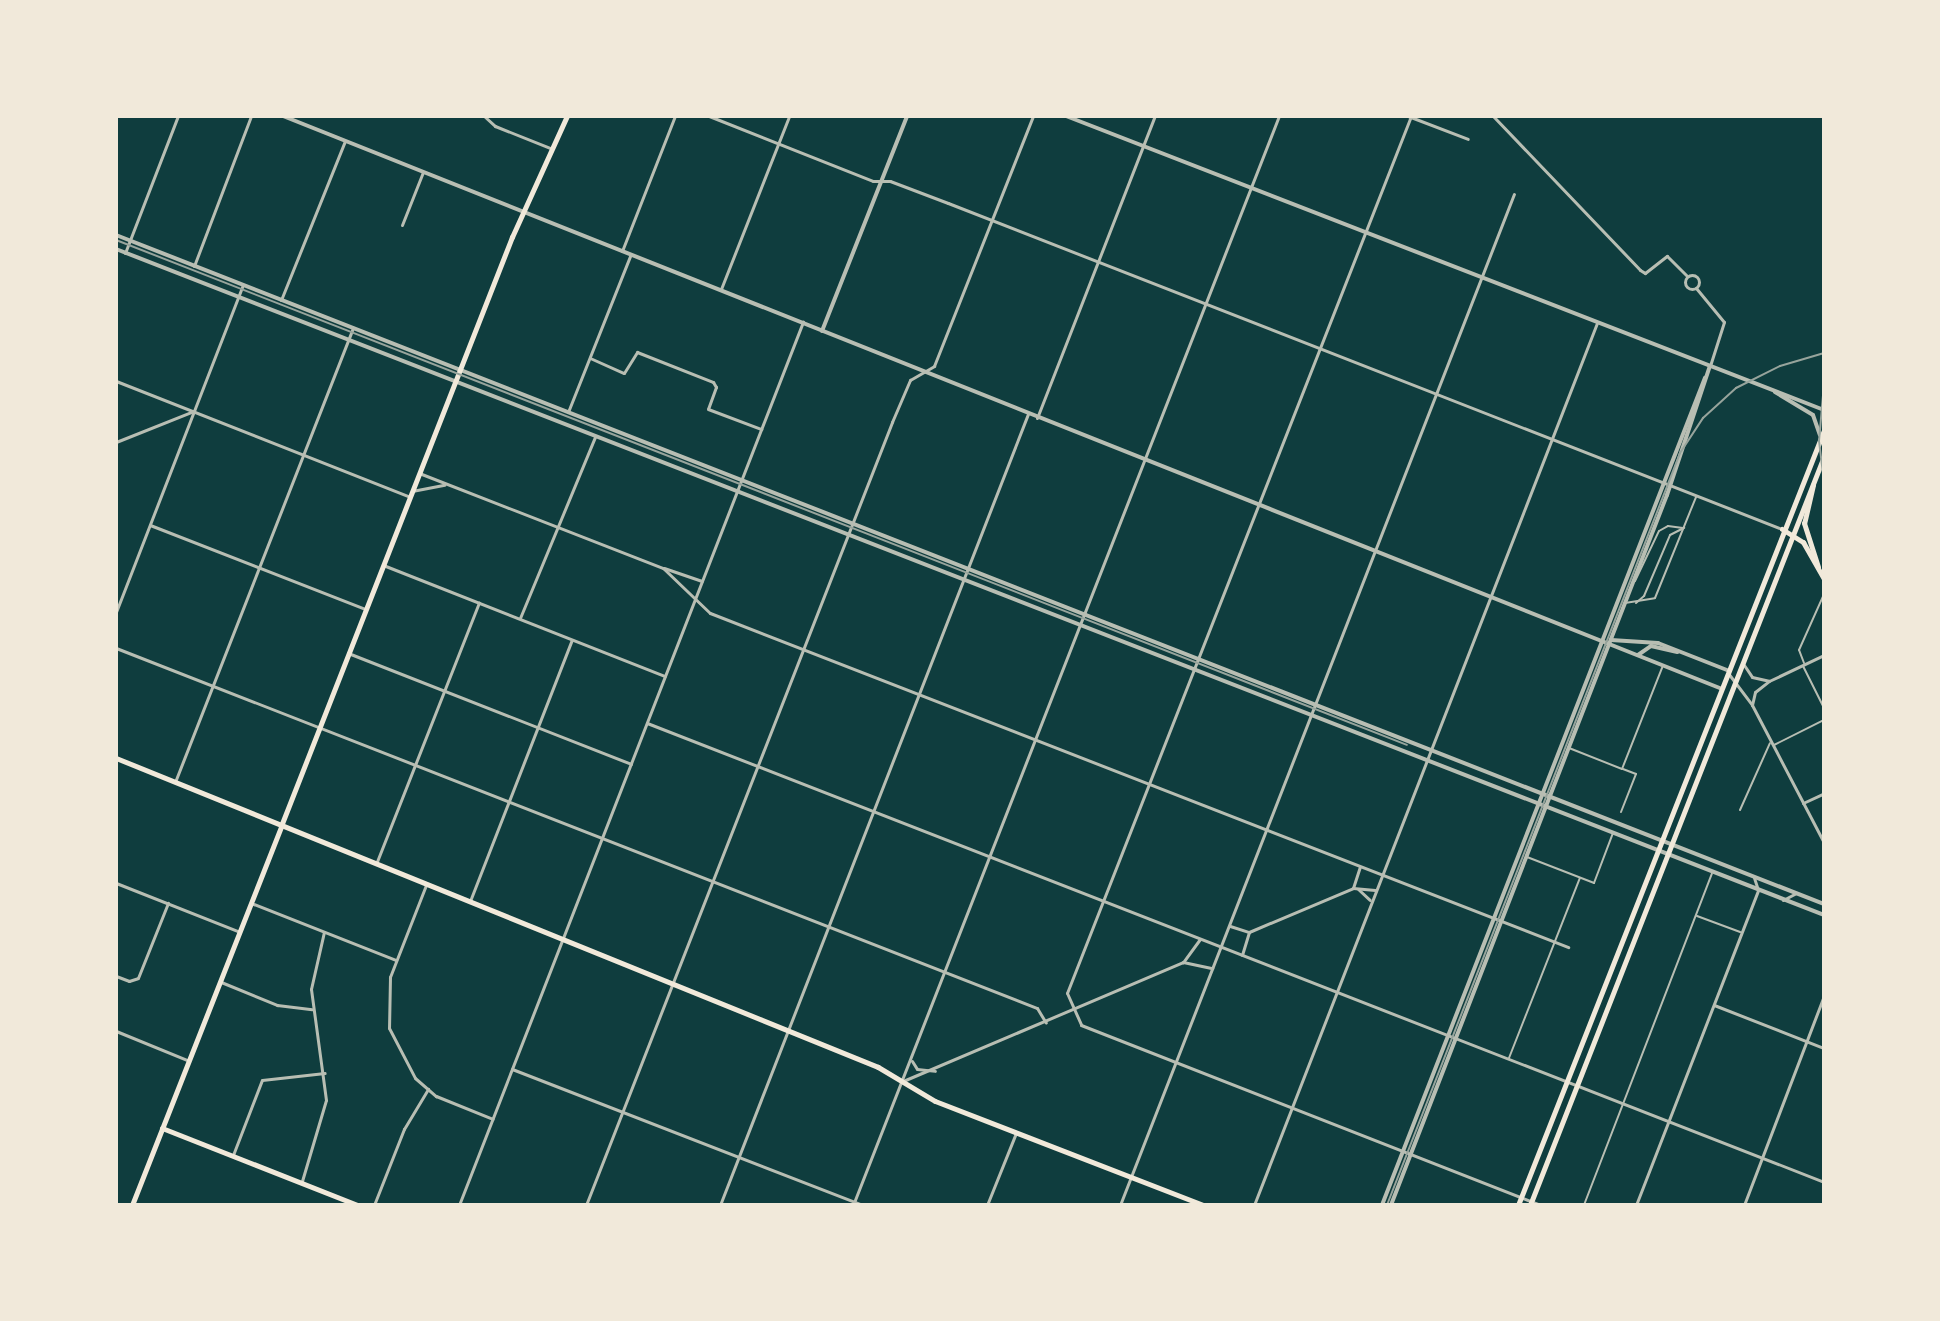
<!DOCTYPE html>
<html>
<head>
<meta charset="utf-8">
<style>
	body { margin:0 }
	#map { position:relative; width:1940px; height:1321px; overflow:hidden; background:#0f3d3e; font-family:"Libre Baskerville",serif }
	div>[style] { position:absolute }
	.service>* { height:2px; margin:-1px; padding:0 1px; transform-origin:1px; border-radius:1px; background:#b8beb3 }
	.minor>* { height:3px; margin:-1.5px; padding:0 1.5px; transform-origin:1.5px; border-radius:1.5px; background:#b8beb3 }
	.minor>.ring { margin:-1.5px; padding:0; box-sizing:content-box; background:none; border:3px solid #b8beb3; border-radius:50% }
	.tertiary>* { height:4px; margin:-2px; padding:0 2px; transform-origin:2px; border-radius:2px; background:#b8beb3 }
	.secondary>* { height:5px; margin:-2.5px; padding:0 2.5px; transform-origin:2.5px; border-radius:2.5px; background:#f1e9da }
	.primary>* { height:5px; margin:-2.5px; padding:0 2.5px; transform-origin:2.5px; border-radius:2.5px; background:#f1e9da }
	.trunk>* { height:5px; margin:-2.5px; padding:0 2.5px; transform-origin:2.5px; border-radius:2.5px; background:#f1e9da }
	.tram>* { height:2px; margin:-1px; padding:0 1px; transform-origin:1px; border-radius:1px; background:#97a49c }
	.rail>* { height:2px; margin:-1px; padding:0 1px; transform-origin:1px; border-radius:1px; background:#97a49c }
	span { translate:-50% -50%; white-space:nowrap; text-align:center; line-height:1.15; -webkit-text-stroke:8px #f1e9da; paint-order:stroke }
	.frame { position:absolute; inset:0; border:118px solid #f1e9da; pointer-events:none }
</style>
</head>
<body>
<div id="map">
	<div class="service">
		<i style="left:1635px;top:581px;width:55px;rotate:-64.4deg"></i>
		<i style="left:1659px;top:531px;width:10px;rotate:-29deg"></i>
		<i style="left:1668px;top:526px;width:15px;rotate:8deg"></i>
		<i style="left:1625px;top:603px;width:30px;rotate:-9deg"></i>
		<i style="left:1655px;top:598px;width:109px;rotate:-67.9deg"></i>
		<i style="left:1636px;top:603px;width:11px;rotate:-41deg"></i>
		<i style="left:1644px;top:596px;width:66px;rotate:-66.9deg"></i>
		<i style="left:1670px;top:535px;width:16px;rotate:-27deg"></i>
		<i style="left:1804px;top:663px;width:14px;rotate:-111deg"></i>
		<i style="left:1799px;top:650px;width:61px;rotate:-65.9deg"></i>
		<i style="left:1803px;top:666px;width:47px;rotate:63.4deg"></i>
		<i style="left:1774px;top:745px;width:56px;rotate:-26.6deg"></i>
		<i style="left:1569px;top:748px;width:57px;rotate:21.6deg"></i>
		<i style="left:1622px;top:769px;width:109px;rotate:-68.4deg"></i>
		<i style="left:1740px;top:810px;width:73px;rotate:-65.9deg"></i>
		<i style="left:1621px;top:812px;width:41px;rotate:-68.5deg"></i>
		<i style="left:1636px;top:774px;width:14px;rotate:-159deg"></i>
		<i style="left:1527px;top:857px;width:72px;rotate:21.2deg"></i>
		<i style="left:1594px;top:883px;width:53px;rotate:-69.2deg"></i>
		<i style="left:1697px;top:916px;width:46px;rotate:20.4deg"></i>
		<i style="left:1509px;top:1058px;width:193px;rotate:-68.5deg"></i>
		<i style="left:1584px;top:1205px;width:355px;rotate:-68.9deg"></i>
	</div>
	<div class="minor">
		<i style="left:484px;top:116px;width:15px;rotate:42deg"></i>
		<i style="left:495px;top:126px;width:59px;rotate:21.8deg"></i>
		<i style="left:709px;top:116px;width:176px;rotate:21.6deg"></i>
		<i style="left:873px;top:181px;width:17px"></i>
		<i style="left:890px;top:181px;width:62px;rotate:20.8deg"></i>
		<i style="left:948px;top:203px;width:895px;rotate:21.35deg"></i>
		<i style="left:1408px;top:116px;width:64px;rotate:21deg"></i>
		<i style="left:1411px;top:116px;width:942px;rotate:111.42deg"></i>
		<i style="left:1067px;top:993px;width:35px;rotate:66deg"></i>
		<i style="left:1081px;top:1025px;width:494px;rotate:21.4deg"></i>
		<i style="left:1493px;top:116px;width:213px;rotate:46.3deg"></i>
		<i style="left:1640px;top:270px;width:6px;rotate:31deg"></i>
		<i style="left:1645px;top:273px;width:28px;rotate:-38deg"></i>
		<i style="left:1667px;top:256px;width:28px;rotate:45deg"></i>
		<i style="left:402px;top:225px;width:57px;rotate:-68.4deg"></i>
		<i style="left:622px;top:251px;width:145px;rotate:-68.6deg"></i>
		<i style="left:125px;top:253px;width:147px;rotate:-68.9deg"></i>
		<i style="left:194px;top:266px;width:160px;rotate:-69.2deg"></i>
		<i class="ring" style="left:1685px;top:275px;width:11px;height:11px"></i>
		<i style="left:1696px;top:288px;width:44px;rotate:50.5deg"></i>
		<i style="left:1724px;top:322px;width:46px;rotate:107.7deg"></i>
		<i style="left:721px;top:289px;width:186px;rotate:-68.5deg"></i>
		<i style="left:281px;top:300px;width:171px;rotate:-68.1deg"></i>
		<i style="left:590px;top:358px;width:37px;rotate:24deg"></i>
		<i style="left:624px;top:373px;width:25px;rotate:-58deg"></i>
		<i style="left:637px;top:352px;width:82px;rotate:21.5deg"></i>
		<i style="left:713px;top:382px;width:6px;rotate:59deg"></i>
		<i style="left:716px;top:387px;width:23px;rotate:110deg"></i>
		<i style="left:708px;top:409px;width:57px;rotate:20.7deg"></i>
		<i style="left:116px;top:381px;width:316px;rotate:21.5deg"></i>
		<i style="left:568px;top:412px;width:168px;rotate:-68.3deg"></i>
		<i style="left:1037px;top:418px;width:324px;rotate:-68.7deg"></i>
		<i style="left:116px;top:442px;width:84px;rotate:-21.7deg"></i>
		<i style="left:419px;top:473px;width:262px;rotate:21.3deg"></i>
		<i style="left:663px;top:568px;width:65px;rotate:43.8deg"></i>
		<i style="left:710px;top:613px;width:921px;rotate:21.27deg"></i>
		<i style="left:412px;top:491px;width:33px;rotate:-11deg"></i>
		<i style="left:150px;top:525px;width:232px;rotate:21.3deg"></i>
		<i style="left:383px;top:565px;width:303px;rotate:21.5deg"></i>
		<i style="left:664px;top:568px;width:40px;rotate:18.9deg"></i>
		<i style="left:116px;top:612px;width:351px;rotate:-68.8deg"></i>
		<i style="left:520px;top:618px;width:196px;rotate:-67.5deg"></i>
		<i style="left:116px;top:648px;width:989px;rotate:21.35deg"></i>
		<i style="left:1037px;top:1008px;width:17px;rotate:59deg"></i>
		<i style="left:348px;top:653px;width:304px;rotate:21.4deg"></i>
		<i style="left:1744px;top:665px;width:14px;rotate:56deg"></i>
		<i style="left:1752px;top:677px;width:17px;rotate:13deg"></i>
		<i style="left:1728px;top:673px;width:40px;rotate:53deg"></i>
		<i style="left:1752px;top:705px;width:156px;rotate:62.4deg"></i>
		<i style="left:1752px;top:705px;width:13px;rotate:-77deg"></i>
		<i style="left:1755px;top:692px;width:18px;rotate:-38deg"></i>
		<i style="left:1769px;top:681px;width:61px;rotate:-25.3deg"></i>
		<i style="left:647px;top:723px;width:1263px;rotate:21.3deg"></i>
		<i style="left:175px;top:782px;width:488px;rotate:-68.6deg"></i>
		<i style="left:1803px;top:803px;width:23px;rotate:-25deg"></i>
		<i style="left:376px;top:864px;width:281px;rotate:-68.5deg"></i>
		<i style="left:116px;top:883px;width:133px;rotate:21.6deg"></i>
		<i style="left:426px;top:885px;width:99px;rotate:111.4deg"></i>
		<i style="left:390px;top:977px;width:51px;rotate:91.1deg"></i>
		<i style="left:389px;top:1028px;width:56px;rotate:62.5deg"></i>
		<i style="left:415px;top:1078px;width:28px;rotate:41deg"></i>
		<i style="left:436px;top:1096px;width:61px;rotate:22deg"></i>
		<i style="left:1353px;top:888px;width:22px;rotate:-72deg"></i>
		<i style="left:1358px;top:889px;width:16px;rotate:43deg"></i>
		<i style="left:1783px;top:900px;width:15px;rotate:-28deg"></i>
		<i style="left:470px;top:901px;width:280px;rotate:-68.7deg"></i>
		<i style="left:251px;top:903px;width:156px;rotate:21.5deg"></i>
		<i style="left:1230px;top:926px;width:20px;rotate:18deg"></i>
		<i style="left:1249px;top:932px;width:24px;rotate:107deg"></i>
		<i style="left:1249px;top:932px;width:113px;rotate:-22.9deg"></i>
		<i style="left:1353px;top:888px;width:22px;rotate:5deg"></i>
		<i style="left:1200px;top:939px;width:29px;rotate:126deg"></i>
		<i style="left:1183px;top:962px;width:30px;rotate:12deg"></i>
		<i style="left:116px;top:976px;width:14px;rotate:21deg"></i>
		<i style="left:129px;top:981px;width:9px;rotate:-18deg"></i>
		<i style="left:138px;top:978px;width:81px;rotate:-68.2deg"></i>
		<i style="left:221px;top:982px;width:61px;rotate:22.3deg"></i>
		<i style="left:277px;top:1005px;width:35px;rotate:7deg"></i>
		<i style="left:1714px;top:1005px;width:118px;rotate:21.4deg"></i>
		<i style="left:116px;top:1031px;width:79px;rotate:22.3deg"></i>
		<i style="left:912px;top:1061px;width:9px;rotate:58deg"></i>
		<i style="left:917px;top:1069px;width:18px;rotate:6deg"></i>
		<i style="left:512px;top:1069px;width:375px;rotate:21.2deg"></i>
		<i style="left:903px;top:1081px;width:304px;rotate:-23deg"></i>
		<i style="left:233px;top:1155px;width:80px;rotate:-68.9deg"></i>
		<i style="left:262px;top:1080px;width:63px;rotate:-6.3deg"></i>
		<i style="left:302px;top:1181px;width:84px;rotate:-73.5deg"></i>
		<i style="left:326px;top:1100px;width:112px;rotate:-97.7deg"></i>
		<i style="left:311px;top:989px;width:58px;rotate:-77.2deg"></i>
		<i style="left:374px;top:1205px;width:82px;rotate:-68.5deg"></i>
		<i style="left:404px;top:1129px;width:47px;rotate:-59deg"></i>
		<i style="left:459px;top:1205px;width:948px;rotate:-68.72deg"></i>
		<i style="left:586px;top:1205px;width:841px;rotate:-68.65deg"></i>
		<i style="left:892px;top:422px;width:46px;rotate:-66.8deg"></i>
		<i style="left:910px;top:380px;width:28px;rotate:-30deg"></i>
		<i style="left:934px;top:366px;width:269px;rotate:-68.4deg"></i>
		<i style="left:720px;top:1205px;width:849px;rotate:-68.73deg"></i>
		<i style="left:853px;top:1205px;width:1169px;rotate:-68.64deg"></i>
		<i style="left:987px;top:1205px;width:78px;rotate:-68.1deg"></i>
		<i style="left:1120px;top:1205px;width:1085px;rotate:-68.71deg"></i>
		<i style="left:1254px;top:1205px;width:946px;rotate:-68.75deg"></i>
		<i style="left:1636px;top:1205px;width:338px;rotate:-68.8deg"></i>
		<i style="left:1758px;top:890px;width:13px;rotate:-108deg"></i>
		<i style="left:1744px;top:1205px;width:224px;rotate:-69.1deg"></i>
	</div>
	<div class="tertiary">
		<i style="left:283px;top:116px;width:1547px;rotate:21.71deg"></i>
		<i style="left:1066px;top:116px;width:813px;rotate:21.2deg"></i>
		<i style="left:116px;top:235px;width:1834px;rotate:21.39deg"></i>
		<i style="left:116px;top:249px;width:1833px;rotate:21.3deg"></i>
		<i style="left:822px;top:331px;width:231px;rotate:-68.4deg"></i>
		<i style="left:1775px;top:392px;width:44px;rotate:31.2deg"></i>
		<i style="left:1813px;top:415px;width:21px;rotate:71deg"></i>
		<i style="left:1611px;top:640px;width:47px;rotate:3.7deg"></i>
		<i style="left:1658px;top:643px;width:74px;rotate:21.4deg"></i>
		<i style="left:1638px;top:655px;width:16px;rotate:-35deg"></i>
		<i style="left:1651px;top:646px;width:27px;rotate:13deg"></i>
		<i style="left:1382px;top:1205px;width:888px;rotate:-68.67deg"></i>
		<i style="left:1391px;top:1205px;width:762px;rotate:-68.76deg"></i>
		<i style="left:1667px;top:495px;width:136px;rotate:-71.6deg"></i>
	</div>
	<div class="secondary">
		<i style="left:281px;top:826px;width:633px;rotate:-68.59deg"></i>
		<i style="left:512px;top:237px;width:133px;rotate:-65.6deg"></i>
		<i style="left:162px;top:1128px;width:210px;rotate:21.5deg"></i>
	</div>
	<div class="primary">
		<i style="left:116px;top:758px;width:822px;rotate:22.07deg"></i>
		<i style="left:878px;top:1067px;width:66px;rotate:30.8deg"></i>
		<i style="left:935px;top:1101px;width:287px;rotate:21.2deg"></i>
		<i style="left:132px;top:1205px;width:407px;rotate:-68.5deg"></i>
	</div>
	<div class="trunk">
		<i style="left:1813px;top:485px;width:39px;rotate:103deg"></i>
		<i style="left:1804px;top:523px;width:46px;rotate:72.3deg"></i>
		<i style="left:1782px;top:529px;width:25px;rotate:32deg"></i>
		<i style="left:1803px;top:542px;width:43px;rotate:60.4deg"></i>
		<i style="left:1518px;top:1205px;width:833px;rotate:-68.45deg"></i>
		<i style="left:1530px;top:1205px;width:805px;rotate:-68.57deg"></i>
	</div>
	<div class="tram">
		<i style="left:116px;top:240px;width:1386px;rotate:21.36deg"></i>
	</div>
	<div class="rail">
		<i style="left:1824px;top:384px;width:57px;rotate:95deg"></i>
		<i style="left:1819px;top:441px;width:41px;rotate:83deg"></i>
		<i style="left:1387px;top:1205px;width:807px;rotate:-68.71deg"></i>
		<i style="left:1680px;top:453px;width:42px;rotate:-56.7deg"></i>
		<i style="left:1703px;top:418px;width:45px;rotate:-42.3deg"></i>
		<i style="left:1736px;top:388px;width:49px;rotate:-26.6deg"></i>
		<i style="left:1780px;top:366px;width:46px;rotate:-16.5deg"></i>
	</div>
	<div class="frame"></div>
</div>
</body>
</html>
